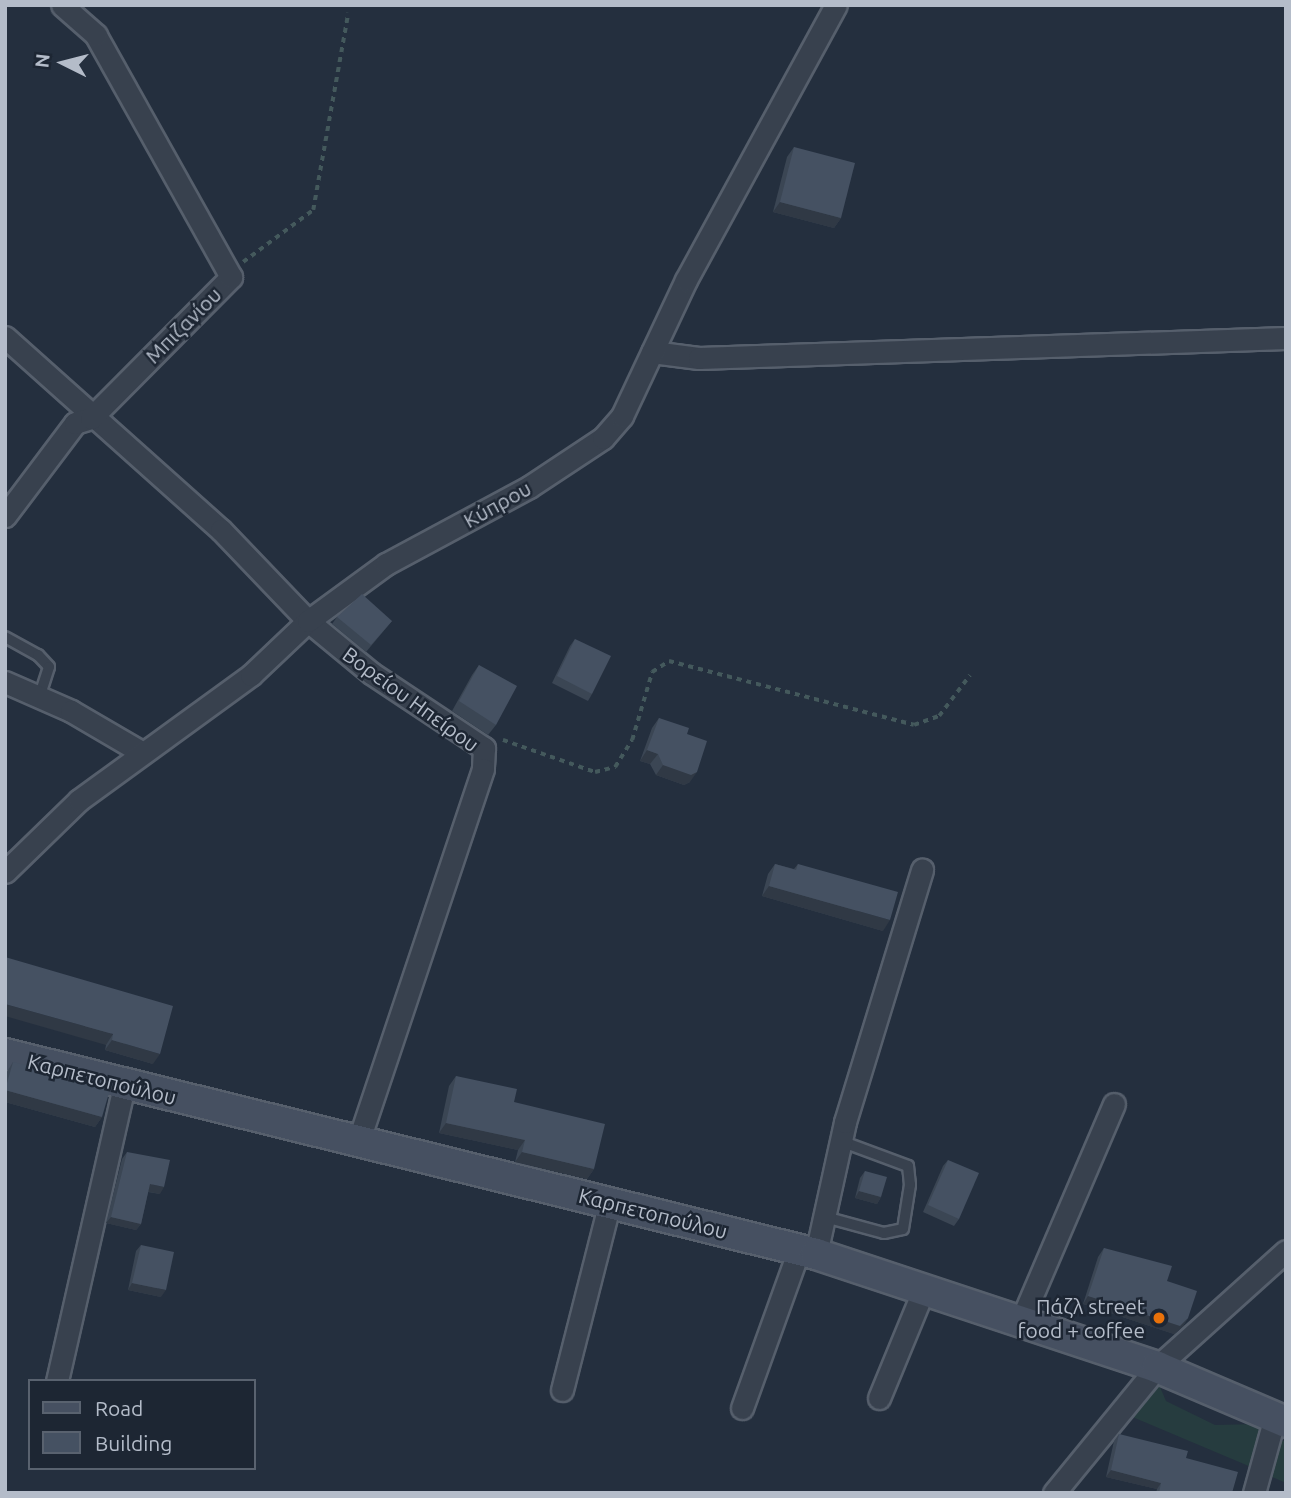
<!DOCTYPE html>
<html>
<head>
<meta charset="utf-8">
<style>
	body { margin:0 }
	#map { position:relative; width:1291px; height:1498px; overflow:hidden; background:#242f3e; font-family:Ubuntu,sans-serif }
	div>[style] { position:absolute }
	.green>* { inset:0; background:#263c3f }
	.path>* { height:3.5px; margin-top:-1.75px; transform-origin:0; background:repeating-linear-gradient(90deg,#44595c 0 5px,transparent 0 10px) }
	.roads { filter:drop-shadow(2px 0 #565f6c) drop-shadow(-2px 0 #565f6c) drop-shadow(0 2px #565f6c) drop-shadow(0 -2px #565f6c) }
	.lane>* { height:10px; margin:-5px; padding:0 5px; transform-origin:5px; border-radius:5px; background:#38414e }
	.street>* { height:21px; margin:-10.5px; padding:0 10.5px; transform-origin:10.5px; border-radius:10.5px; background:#38414e }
	.secondary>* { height:30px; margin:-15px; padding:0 15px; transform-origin:15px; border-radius:15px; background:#465061 }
	.wall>* { inset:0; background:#3b4654 }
	.shaded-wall>* { inset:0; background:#303945 }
	.building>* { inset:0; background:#455162 }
	.dots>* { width:19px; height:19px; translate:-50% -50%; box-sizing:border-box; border:4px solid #1d2633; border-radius:50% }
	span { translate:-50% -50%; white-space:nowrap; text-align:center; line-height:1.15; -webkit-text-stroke:5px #1d2633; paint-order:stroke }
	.street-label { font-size:21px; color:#b4bcc9 }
	.poi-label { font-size:21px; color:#b4bcc9 }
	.right { translate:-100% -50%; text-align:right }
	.frame { position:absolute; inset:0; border:7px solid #b4bcc9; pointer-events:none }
	.legend { position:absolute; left:28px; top:1379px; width:228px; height:91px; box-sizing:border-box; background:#1d2633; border:2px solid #59626f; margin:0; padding:9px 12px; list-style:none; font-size:21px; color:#b4bcc9 }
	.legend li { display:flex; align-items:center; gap:14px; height:35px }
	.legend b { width:35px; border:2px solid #59626f }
	.north { position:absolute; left:28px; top:28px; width:70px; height:70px; -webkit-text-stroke:5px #1d2633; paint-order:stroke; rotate:276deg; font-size:19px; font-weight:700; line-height:28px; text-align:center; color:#b4bcc9 }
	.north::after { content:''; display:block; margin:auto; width:24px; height:32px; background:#b4bcc9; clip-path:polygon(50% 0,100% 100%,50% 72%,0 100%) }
</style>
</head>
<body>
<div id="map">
	<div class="green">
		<i style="clip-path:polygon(1157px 1380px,1166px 1401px,1215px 1425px,1258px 1424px,1261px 1428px,1251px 1467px,1123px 1413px)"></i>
		<i style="clip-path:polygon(1280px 1441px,1286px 1441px,1286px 1483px,1268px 1475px)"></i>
	</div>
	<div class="path">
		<i style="left:243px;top:262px;width:87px;rotate:-36.6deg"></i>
		<i style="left:313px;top:210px;width:200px;rotate:-79.9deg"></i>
		<i style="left:503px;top:740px;width:97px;rotate:19.2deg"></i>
		<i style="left:595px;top:772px;width:21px;rotate:-14deg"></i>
		<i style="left:615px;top:767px;width:32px;rotate:-58deg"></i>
		<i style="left:632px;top:740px;width:71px;rotate:-73.6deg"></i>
		<i style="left:652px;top:672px;width:20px;rotate:-33deg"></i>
		<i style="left:669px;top:661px;width:253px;rotate:14.6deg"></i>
		<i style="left:914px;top:725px;width:27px;rotate:-20deg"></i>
		<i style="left:939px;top:716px;width:51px;rotate:-52.9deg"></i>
	</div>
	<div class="roads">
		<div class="lane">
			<i style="left:5px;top:637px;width:38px;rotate:29deg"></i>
			<i style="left:38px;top:655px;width:16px;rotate:47deg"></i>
			<i style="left:49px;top:667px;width:32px;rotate:108deg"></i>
			<i style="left:825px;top:1217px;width:61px;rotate:15.2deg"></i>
			<i style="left:884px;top:1233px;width:19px;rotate:-12deg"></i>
			<i style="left:903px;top:1229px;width:45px;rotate:-81deg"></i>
			<i style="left:910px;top:1185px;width:19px;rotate:-96deg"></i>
			<i style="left:908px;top:1166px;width:69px;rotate:-159.7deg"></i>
		</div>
		<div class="street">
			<i style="left:5px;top:337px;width:290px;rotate:41.8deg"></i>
			<i style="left:221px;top:530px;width:126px;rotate:46.3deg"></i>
			<i style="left:308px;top:621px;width:82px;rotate:39.5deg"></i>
			<i style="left:371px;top:673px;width:136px;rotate:33.6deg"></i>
			<i style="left:484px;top:748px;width:21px;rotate:93deg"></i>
			<i style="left:483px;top:769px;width:393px;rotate:108.5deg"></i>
			<i style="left:652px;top:352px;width:47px;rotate:7.3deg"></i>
			<i style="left:699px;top:358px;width:587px;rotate:-1.95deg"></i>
			<i style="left:5px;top:516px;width:116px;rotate:-53deg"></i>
			<i style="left:75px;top:423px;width:17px;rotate:-17deg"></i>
			<i style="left:91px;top:418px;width:199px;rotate:-45.2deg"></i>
			<i style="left:231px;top:277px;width:277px;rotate:-119.2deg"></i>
			<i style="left:96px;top:35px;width:45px;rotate:-138.6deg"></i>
			<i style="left:5px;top:682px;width:72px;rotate:23.7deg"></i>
			<i style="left:71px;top:711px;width:83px;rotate:30.3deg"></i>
			<i style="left:5px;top:872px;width:103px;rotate:-44.2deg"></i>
			<i style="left:79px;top:800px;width:213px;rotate:-36deg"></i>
			<i style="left:251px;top:675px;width:79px;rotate:-43.5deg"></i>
			<i style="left:308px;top:621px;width:97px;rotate:-36.2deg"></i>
			<i style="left:386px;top:564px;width:162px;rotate:-28.3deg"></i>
			<i style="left:529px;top:487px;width:89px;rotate:-33.5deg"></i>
			<i style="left:603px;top:438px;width:29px;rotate:-49deg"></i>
			<i style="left:622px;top:416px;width:150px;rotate:-64.8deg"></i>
			<i style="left:686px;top:280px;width:313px;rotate:-61.4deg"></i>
			<i style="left:816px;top:1254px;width:135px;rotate:-77.6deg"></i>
			<i style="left:845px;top:1122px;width:264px;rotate:-73deg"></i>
			<i style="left:1021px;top:1321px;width:236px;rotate:-66.8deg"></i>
			<i style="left:57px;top:1381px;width:303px;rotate:-77.2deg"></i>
			<i style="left:562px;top:1390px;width:194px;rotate:-75.7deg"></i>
			<i style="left:879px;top:1398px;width:118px;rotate:-67.6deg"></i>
			<i style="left:742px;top:1408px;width:168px;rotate:-70.2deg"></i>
			<i style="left:1054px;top:1493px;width:163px;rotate:-50.7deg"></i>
			<i style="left:1157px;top:1367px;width:173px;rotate:-42deg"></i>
			<i style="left:1254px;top:1493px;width:79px;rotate:-74.6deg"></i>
		</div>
		<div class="secondary">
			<i style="left:5px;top:1054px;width:835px;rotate:13.85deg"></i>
			<i style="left:816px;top:1254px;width:359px;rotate:18.3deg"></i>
			<i style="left:1157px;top:1367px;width:140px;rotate:23.1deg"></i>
		</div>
	</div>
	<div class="wall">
		<i style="clip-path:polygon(794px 147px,841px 218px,834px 228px,773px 212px,787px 157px)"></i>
		<i style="clip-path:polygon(337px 617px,392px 621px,366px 652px,332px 624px)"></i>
		<i style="clip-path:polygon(575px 639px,592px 694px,588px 701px,552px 683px,570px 646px)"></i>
		<i style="clip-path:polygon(479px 665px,496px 725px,488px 735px,452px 711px,472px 675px)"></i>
		<i style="clip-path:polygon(659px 718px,687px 734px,690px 782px,684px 785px,656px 775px,650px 764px,640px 761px,652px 728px)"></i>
		<i style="clip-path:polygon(775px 864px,794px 869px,798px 864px,883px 931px,762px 896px,768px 874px)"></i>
		<i style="clip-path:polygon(5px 957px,153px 1064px,105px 1050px,106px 1045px)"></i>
		<i style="clip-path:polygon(13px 1062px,102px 1117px,95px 1127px,5px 1102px,5px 1075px)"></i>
		<i style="clip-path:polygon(456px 1076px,514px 1102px,594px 1169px,587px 1179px,515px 1162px,518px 1150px,439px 1133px,449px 1086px)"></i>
		<i style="clip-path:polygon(127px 1152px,160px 1194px,148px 1192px,141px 1224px,136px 1230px,106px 1223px,122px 1159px)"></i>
		<i style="clip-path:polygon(948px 1160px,959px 1219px,954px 1226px,923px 1212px,943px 1166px)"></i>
		<i style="clip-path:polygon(865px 1171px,881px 1197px,877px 1204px,855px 1198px,860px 1178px)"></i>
		<i style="clip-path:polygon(141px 1245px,161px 1297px,128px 1290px,136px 1251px)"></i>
		<i style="clip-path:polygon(1104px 1248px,1167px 1281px,1188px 1318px,1183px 1326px,1174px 1334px,1083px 1304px,1098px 1257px)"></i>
		<i style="clip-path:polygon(1119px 1434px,1186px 1458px,1232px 1493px,1156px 1493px,1157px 1489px,1106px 1477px,1114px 1441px)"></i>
	</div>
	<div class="shaded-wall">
		<i style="clip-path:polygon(780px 202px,841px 218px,834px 228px,773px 212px)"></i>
		<i style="clip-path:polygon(647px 750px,658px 754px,650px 764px,640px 761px)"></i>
		<i style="clip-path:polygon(663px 765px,697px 772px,690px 782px,684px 785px,656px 775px)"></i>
		<i style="clip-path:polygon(769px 886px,890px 920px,883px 931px,762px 896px)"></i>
		<i style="clip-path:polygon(5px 1004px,113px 1034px,106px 1045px,5px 1016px)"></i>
		<i style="clip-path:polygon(112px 1040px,160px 1054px,153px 1064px,105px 1050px)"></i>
		<i style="clip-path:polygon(5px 1090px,102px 1117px,95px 1127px,5px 1102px)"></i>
		<i style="clip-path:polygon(446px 1123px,525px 1140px,518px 1150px,439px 1133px)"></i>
		<i style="clip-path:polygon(522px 1152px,594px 1169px,587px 1179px,515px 1162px)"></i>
		<i style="clip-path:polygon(150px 1184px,164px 1187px,160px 1194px,145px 1191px)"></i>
		<i style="clip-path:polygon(859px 1191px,881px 1197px,877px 1204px,855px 1198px)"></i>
		<i style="clip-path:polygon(111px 1217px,141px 1224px,136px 1230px,106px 1223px)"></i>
		<i style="clip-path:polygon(132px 1283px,166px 1290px,161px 1297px,128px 1290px)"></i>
		<i style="clip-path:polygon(1088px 1296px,1188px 1318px,1183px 1326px,1174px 1334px,1083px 1304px)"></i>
		<i style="clip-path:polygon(1111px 1470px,1161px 1483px,1157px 1489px,1106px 1477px)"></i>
	</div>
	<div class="building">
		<i style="clip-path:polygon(794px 147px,855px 163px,841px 218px,780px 202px)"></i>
		<i style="clip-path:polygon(362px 594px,392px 621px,371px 645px,337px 617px)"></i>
		<i style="clip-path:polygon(575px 639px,611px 656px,592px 694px,557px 676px)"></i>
		<i style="clip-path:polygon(479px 665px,517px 686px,496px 725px,459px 701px)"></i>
		<i style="clip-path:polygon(659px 718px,689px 728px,687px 734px,707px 741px,697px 772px,691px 775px,663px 765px,658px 754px,647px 750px)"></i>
		<i style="clip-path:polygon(775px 864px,796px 870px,798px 864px,898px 892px,890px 920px,769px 886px)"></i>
		<i style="clip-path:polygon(5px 957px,173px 1006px,160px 1054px,112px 1040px,113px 1034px,5px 1004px)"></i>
		<i style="clip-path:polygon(13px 1062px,111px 1086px,102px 1117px,5px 1090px)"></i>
		<i style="clip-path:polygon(456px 1076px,517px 1089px,514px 1102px,605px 1124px,594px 1169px,522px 1152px,525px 1140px,446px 1123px)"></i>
		<i style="clip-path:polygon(127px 1152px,170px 1160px,164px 1187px,150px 1184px,141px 1224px,111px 1217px)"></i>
		<i style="clip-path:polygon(948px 1160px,979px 1173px,959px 1219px,928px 1205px)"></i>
		<i style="clip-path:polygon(865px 1171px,887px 1177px,881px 1197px,859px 1191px)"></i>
		<i style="clip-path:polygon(141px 1245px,174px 1252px,166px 1290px,132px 1283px)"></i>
		<i style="clip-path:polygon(1104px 1248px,1172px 1266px,1167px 1281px,1197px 1291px,1188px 1318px,1180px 1326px,1088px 1296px)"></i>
		<i style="clip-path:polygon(1119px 1434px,1188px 1451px,1186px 1458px,1238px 1472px,1232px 1493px,1159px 1493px,1161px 1483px,1111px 1470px)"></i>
	</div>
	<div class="dots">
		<i style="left:1159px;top:1318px;background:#e8710a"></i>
	</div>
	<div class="street-label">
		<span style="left:183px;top:325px;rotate:-45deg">Μπιζανίου</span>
		<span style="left:497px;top:504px;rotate:-29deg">Κύπρου</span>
		<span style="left:411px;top:699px;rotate:36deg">Βορείου Ηπείρου</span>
		<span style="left:102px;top:1079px;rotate:14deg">Καρπετοπούλου</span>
		<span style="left:653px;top:1213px;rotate:14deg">Καρπετοπούλου</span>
	</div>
	<div class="poi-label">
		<span class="right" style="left:1145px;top:1318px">Πάζλ street<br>food + coffee</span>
	</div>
	<div class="frame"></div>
	<ul class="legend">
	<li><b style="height:9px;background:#465061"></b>Road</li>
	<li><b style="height:19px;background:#455162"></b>Building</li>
	</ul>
	<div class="north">N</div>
</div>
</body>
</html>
